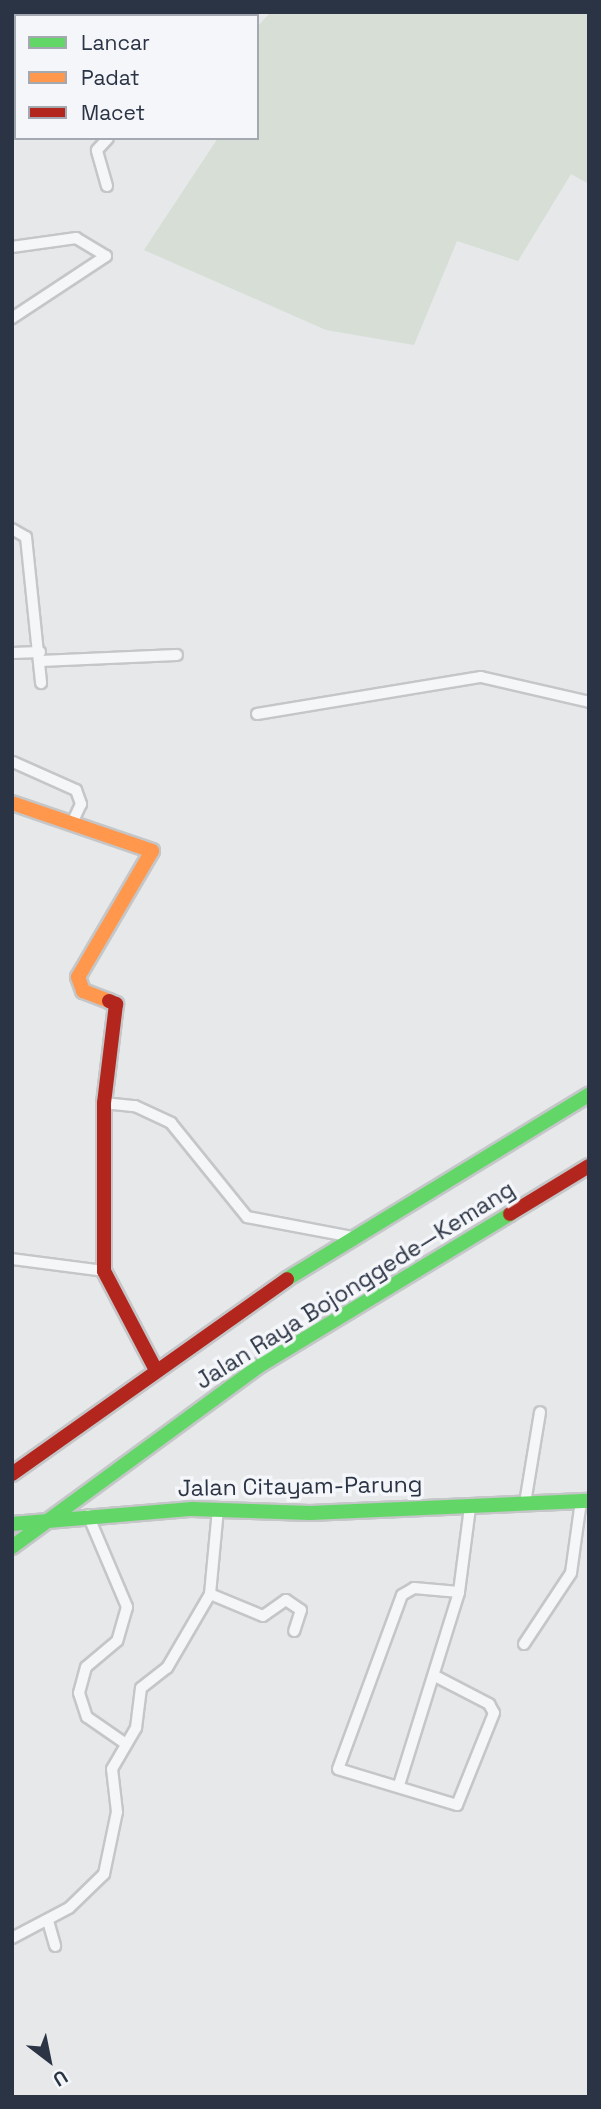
<!DOCTYPE html>
<html>
<head>
<meta charset="utf-8">
<style>
	body { margin:0 }
	#map { position:relative; width:601px; height:2109px; overflow:hidden; background:#e6e8ea; font-family:"Space Grotesk",sans-serif }
	div>[style] { position:absolute }
	.green>* { inset:0; background:#d6ded6 }
	.roads { filter:drop-shadow(2px 0 #c4c6c8) drop-shadow(-2px 0 #c4c6c8) drop-shadow(0 2px #c4c6c8) drop-shadow(0 -2px #c4c6c8) }
	.street>* { height:10px; margin:-5px; padding:0 5px; transform-origin:5px; border-radius:5px; background:#f5f6f7 }
	.fast>* { height:14px; margin:-7px; padding:0 7px; transform-origin:7px; border-radius:7px; background:#63d668 }
	.slow>* { height:14px; margin:-7px; padding:0 7px; transform-origin:7px; border-radius:7px; background:#ff974d }
	.jam>* { height:14px; margin:-7px; padding:0 7px; transform-origin:7px; border-radius:7px; background:#b3261e }
	span { translate:-50% -50%; white-space:nowrap; text-align:center; line-height:1.15; -webkit-text-stroke:7px #f4f6f9; paint-order:stroke }
	.street-label { font-size:23px; color:#2b3445 }
	.frame { position:absolute; inset:0; border:14px solid #2b3445; pointer-events:none }
	.legend { position:absolute; left:14px; top:14px; width:245px; height:126px; box-sizing:border-box; background:#f4f6f9; border:2px solid #a4a8b1; margin:0; padding:9px 12px; list-style:none; font-size:21px; color:#2b3445 }
	.legend li { display:flex; align-items:center; gap:14px; height:35px }
	.legend b { width:35px; border:2px solid #a4a8b1 }
	.north { position:absolute; left:14px; top:2025px; width:70px; height:70px; -webkit-text-stroke:5px #f4f6f9; paint-order:stroke; rotate:148deg; font-size:19px; font-weight:700; line-height:28px; text-align:center; color:#2b3445 }
	.north::after { content:''; display:block; margin:auto; width:24px; height:32px; background:#2b3445; clip-path:polygon(50% 0,100% 100%,50% 72%,0 100%) }
</style>
</head>
<body>
<div id="map">
	<div class="green">
		<i style="clip-path:polygon(271px 12px,589px 12px,589px 184px,571px 174px,518px 261px,457px 241px,414px 345px,326px 330px,144px 250px,218px 138px,257px 138px,257px 27px)"></i>
	</div>
	<div class="roads">
		<div class="street">
			<i style="left:72px;top:12px;width:4px;rotate:76deg"></i>
			<i style="left:107px;top:186px;width:37px;rotate:-106deg"></i>
			<i style="left:97px;top:150px;width:16px;rotate:-47deg"></i>
			<i style="left:12px;top:247px;width:65px;rotate:-8deg"></i>
			<i style="left:76px;top:238px;width:35px;rotate:31deg"></i>
			<i style="left:106px;top:256px;width:113px;rotate:146.6deg"></i>
			<i style="left:12px;top:529px;width:16px;rotate:30deg"></i>
			<i style="left:26px;top:537px;width:147px;rotate:84.1deg"></i>
			<i style="left:12px;top:653px;width:28px;rotate:-2deg"></i>
			<i style="left:40px;top:661px;width:137px;rotate:-2.5deg"></i>
			<i style="left:257px;top:714px;width:227px;rotate:-9.4deg"></i>
			<i style="left:481px;top:677px;width:111px;rotate:13deg"></i>
			<i style="left:13px;top:762px;width:69px;rotate:24deg"></i>
			<i style="left:76px;top:790px;width:15px;rotate:70deg"></i>
			<i style="left:81px;top:804px;width:19px;rotate:115deg"></i>
			<i style="left:104px;top:1103px;width:31px;rotate:6deg"></i>
			<i style="left:135px;top:1106px;width:40px;rotate:25deg"></i>
			<i style="left:171px;top:1123px;width:121px;rotate:51deg"></i>
			<i style="left:247px;top:1217px;width:108px;rotate:10.7deg"></i>
			<i style="left:12px;top:1259px;width:93px;rotate:7.4deg"></i>
			<i style="left:525px;top:1503px;width:92px;rotate:-80.6deg"></i>
			<i style="left:88px;top:1515px;width:100px;rotate:67deg"></i>
			<i style="left:127px;top:1607px;width:35px;rotate:106deg"></i>
			<i style="left:117px;top:1641px;width:40px;rotate:140deg"></i>
			<i style="left:86px;top:1667px;width:27px;rotate:105deg"></i>
			<i style="left:79px;top:1693px;width:25px;rotate:72deg"></i>
			<i style="left:87px;top:1717px;width:47px;rotate:34.7deg"></i>
			<i style="left:210px;top:1594px;width:57px;rotate:22.5deg"></i>
			<i style="left:263px;top:1616px;width:28px;rotate:-35deg"></i>
			<i style="left:286px;top:1600px;width:18px;rotate:34deg"></i>
			<i style="left:301px;top:1610px;width:22px;rotate:108deg"></i>
			<i style="left:524px;top:1644px;width:85px;rotate:-56.5deg"></i>
			<i style="left:571px;top:1573px;width:73px;rotate:-82.1deg"></i>
			<i style="left:437px;top:1677px;width:59px;rotate:27.4deg"></i>
			<i style="left:489px;top:1704px;width:10px;rotate:61deg"></i>
			<i style="left:494px;top:1713px;width:99px;rotate:111.9deg"></i>
			<i style="left:457px;top:1805px;width:124px;rotate:-163.2deg"></i>
			<i style="left:338px;top:1769px;width:185px;rotate:-69.8deg"></i>
			<i style="left:402px;top:1595px;width:14px;rotate:-30deg"></i>
			<i style="left:414px;top:1588px;width:45px;rotate:5.1deg"></i>
			<i style="left:399px;top:1785px;width:202px;rotate:-72.7deg"></i>
			<i style="left:459px;top:1592px;width:86px;rotate:-82.6deg"></i>
			<i style="left:48px;top:1921px;width:26px;rotate:74deg"></i>
			<i style="left:12px;top:1938px;width:64px;rotate:-27.8deg"></i>
			<i style="left:69px;top:1908px;width:49px;rotate:-44.2deg"></i>
			<i style="left:104px;top:1874px;width:63px;rotate:-78.2deg"></i>
			<i style="left:117px;top:1812px;width:43px;rotate:-96.6deg"></i>
			<i style="left:112px;top:1769px;width:48px;rotate:-59.7deg"></i>
			<i style="left:136px;top:1728px;width:40px;rotate:-82.9deg"></i>
			<i style="left:141px;top:1688px;width:33px;rotate:-38deg"></i>
			<i style="left:167px;top:1668px;width:86px;rotate:-59.8deg"></i>
			<i style="left:210px;top:1594px;width:85px;rotate:-84.6deg"></i>
		</div>
		<div class="fast">
			<i style="left:287px;top:1279px;width:354px;rotate:-31.4deg"></i>
			<i style="left:12px;top:1524px;width:181px;rotate:-4.8deg"></i>
			<i style="left:192px;top:1509px;width:118px;rotate:1.9deg"></i>
			<i style="left:310px;top:1513px;width:279px;rotate:-2.5deg"></i>
			<i style="left:12px;top:1547px;width:308px;rotate:-36.2deg"></i>
			<i style="left:261px;top:1365px;width:291px;rotate:-31.2deg"></i>
		</div>
		<div class="slow">
			<i style="left:12px;top:803px;width:148px;rotate:18.9deg"></i>
			<i style="left:152px;top:851px;width:146px;rotate:120.4deg"></i>
			<i style="left:78px;top:977px;width:15px;rotate:70deg"></i>
			<i style="left:83px;top:991px;width:28px;rotate:21deg"></i>
		</div>
		<div class="jam">
			<i style="left:109px;top:1001px;width:8px;rotate:23deg"></i>
			<i style="left:116px;top:1004px;width:100px;rotate:96.9deg"></i>
			<i style="left:104px;top:1103px;width:168px;rotate:90deg"></i>
			<i style="left:104px;top:1271px;width:110px;rotate:62.3deg"></i>
			<i style="left:510px;top:1214px;width:92px;rotate:-31.3deg"></i>
			<i style="left:12px;top:1474px;width:337px;rotate:-35.3deg"></i>
		</div>
	</div>
	<div class="street-label">
		<span style="left:355px;top:1285px;rotate:-32deg">Jalan Raya Bojonggede—Kemang</span>
		<span style="left:300px;top:1486px;rotate:-1deg">Jalan Citayam-Parung</span>
	</div>
	<div class="frame"></div>
	<ul class="legend">
	<li><b style="height:9px;background:#63d668"></b>Lancar</li>
	<li><b style="height:9px;background:#ff974d"></b>Padat</li>
	<li><b style="height:9px;background:#b3261e"></b>Macet</li>
	</ul>
	<div class="north">U</div>
</div>
</body>
</html>
